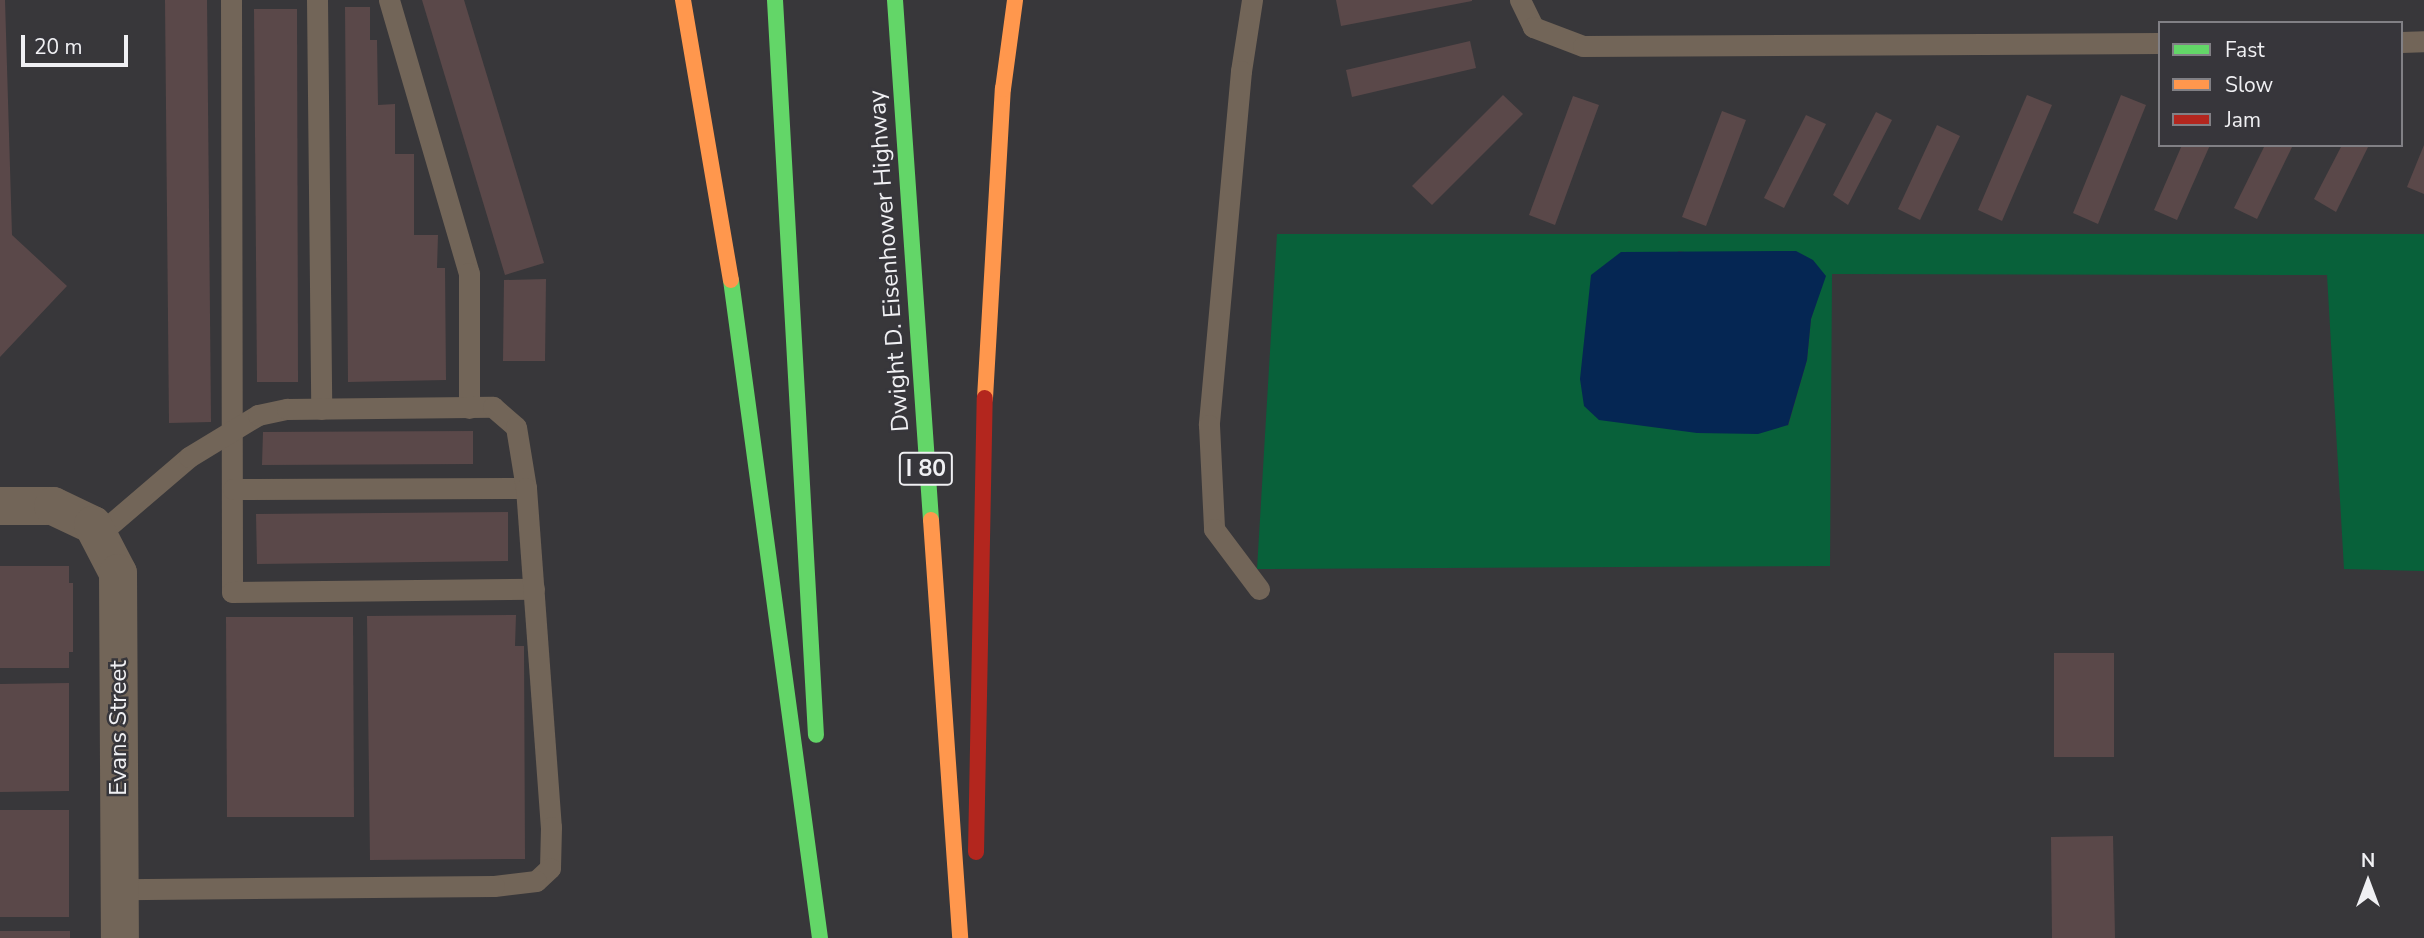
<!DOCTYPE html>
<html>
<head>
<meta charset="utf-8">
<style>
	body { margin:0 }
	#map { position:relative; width:2424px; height:938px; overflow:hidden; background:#38373a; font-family:"Nunito Sans",sans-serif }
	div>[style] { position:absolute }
	.green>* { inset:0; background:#08613a }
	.water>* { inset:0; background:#052653 }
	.building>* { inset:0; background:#5a4849 }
	.lane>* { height:21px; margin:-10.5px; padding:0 10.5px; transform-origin:10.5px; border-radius:10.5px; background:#726558 }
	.street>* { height:38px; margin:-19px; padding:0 19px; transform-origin:19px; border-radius:19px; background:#726558 }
	.fast>* { height:16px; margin:-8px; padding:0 8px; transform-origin:8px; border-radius:8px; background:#63d668 }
	.slow>* { height:16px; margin:-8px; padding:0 8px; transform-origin:8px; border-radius:8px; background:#ff974d }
	.jam>* { height:16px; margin:-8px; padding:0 8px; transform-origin:8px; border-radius:8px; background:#b3261e }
	span { translate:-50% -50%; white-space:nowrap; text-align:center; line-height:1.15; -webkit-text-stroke:5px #37363b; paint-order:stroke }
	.shield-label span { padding:2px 5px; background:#37363b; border:2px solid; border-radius:5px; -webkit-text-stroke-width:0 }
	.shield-label { font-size:23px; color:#f0f0f3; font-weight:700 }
	.street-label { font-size:24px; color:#f0f0f3 }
	.legend { position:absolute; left:2158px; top:21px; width:245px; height:126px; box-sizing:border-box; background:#37363b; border:2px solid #818085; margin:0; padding:9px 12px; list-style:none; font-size:21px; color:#f0f0f3 }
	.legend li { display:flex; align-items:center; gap:14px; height:35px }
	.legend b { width:35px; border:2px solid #818085 }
	.north { position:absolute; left:2333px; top:847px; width:70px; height:70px; -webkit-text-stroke:5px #37363b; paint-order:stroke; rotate:0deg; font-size:19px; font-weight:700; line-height:28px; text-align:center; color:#f0f0f3 }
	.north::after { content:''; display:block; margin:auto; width:24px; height:32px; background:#f0f0f3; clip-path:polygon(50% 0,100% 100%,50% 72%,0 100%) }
	.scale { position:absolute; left:21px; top:35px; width:107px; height:32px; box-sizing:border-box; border:4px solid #f0f0f3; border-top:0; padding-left:9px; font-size:21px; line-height:24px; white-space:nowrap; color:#f0f0f3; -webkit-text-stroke:5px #37363b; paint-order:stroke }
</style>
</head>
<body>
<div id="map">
	<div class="green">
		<i style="clip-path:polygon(evenodd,1277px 234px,2424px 234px,2424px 571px,2344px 569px,2327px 275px,1832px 274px,1830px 566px,1257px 569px,1277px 234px,1678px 251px,1825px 276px,1811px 319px,1807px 360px,1788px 426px,1678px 251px)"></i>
	</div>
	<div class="water">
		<i style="clip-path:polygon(1796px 251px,1813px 260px,1826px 276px,1811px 319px,1807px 360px,1788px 425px,1758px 434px,1697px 433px,1599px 420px,1584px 406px,1580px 379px,1591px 275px,1621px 252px)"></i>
	</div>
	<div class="building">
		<i style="clip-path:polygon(0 0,5px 0,12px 235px,67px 286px,0 357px)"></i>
		<i style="clip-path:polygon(165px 0,207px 0,211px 422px,169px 423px)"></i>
		<i style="clip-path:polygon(422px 0,464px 0,544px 263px,505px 275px)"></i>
		<i style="clip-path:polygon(1336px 0,1472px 0,1472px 1px,1341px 26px)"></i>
		<i style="clip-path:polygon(345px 7px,370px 7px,370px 40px,377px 40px,378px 105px,395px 104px,395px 154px,414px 154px,414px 235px,438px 235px,437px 268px,445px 268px,446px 380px,348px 382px)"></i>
		<i style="clip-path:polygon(254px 9px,297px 9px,298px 382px,257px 382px)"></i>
		<i style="clip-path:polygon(1470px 41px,1476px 68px,1352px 97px,1346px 70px)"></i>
		<i style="clip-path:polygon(1503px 95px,1523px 114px,1432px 205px,1412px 186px)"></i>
		<i style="clip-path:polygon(2027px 95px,2052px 105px,2002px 221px,1978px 210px)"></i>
		<i style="clip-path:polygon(2121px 95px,2146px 105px,2098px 224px,2073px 213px)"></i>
		<i style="clip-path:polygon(1573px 96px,1599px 105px,1555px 225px,1529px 215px)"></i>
		<i style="clip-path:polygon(1722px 111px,1746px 120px,1706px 226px,1682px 217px)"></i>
		<i style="clip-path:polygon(1876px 112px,1892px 120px,1848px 205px,1833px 195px)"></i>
		<i style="clip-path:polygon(1806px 115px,1826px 124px,1784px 208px,1764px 198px)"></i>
		<i style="clip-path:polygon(1937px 125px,1960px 136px,1920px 220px,1898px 209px)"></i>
		<i style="clip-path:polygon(2182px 145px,2210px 145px,2177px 220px,2154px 210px)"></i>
		<i style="clip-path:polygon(2265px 145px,2293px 145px,2257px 219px,2234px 208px)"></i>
		<i style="clip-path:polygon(2342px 145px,2369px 145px,2336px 212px,2314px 199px)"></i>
		<i style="clip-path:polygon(2424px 145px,2424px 194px,2407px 187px)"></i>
		<i style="clip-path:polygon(546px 279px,545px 361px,503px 361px,504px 280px)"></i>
		<i style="clip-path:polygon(473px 431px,473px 464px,262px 465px,263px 432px)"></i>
		<i style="clip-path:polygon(508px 512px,508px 561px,257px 564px,256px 514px)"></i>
		<i style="clip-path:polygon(0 566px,69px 566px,69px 583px,73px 583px,73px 652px,69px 652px,69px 668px,0 668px)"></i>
		<i style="clip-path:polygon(516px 615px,515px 646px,524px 646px,525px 859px,370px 860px,367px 616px)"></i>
		<i style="clip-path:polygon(226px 617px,353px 617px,354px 817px,227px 817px)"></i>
		<i style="clip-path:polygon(2054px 653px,2114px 653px,2114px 757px,2054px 757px)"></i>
		<i style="clip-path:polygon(69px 683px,69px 791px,0 792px,0 684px)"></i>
		<i style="clip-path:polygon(0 810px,69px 810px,69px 917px,0 917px)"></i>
		<i style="clip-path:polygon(2113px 836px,2115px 938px,2052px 938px,2051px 837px)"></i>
		<i style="clip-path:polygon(0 931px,70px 931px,70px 938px,0 938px)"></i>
	</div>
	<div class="lane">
		<i style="left:231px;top:0;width:592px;rotate:89.9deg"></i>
		<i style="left:232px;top:592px;width:302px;rotate:-0.6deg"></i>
		<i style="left:317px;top:0;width:409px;rotate:89.4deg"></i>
		<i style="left:389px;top:0;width:284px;rotate:73.7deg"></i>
		<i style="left:469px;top:273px;width:135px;rotate:90deg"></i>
		<i style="left:1252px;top:0;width:72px;rotate:98.8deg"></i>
		<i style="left:1241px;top:71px;width:355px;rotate:95.2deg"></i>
		<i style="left:1209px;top:425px;width:104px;rotate:87.2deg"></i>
		<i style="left:1214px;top:529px;width:75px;rotate:53.1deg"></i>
		<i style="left:1520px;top:0;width:30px;rotate:64deg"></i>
		<i style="left:1533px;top:27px;width:53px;rotate:20.8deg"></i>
		<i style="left:1583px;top:46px;width:577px;rotate:-0.3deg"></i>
		<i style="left:2401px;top:42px;width:23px;rotate:-2deg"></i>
		<i style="left:233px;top:489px;width:293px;rotate:-0.2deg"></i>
		<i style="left:98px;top:535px;width:120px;rotate:-40.6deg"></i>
		<i style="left:189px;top:457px;width:81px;rotate:-31.3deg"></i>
		<i style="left:258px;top:415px;width:30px;rotate:-12deg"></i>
		<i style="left:287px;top:409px;width:206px;rotate:-0.6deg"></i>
		<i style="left:493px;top:407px;width:30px;rotate:41deg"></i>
		<i style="left:516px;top:427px;width:62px;rotate:80.7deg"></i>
		<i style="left:526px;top:488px;width:340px;rotate:85.8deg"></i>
		<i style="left:551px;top:827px;width:41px;rotate:91.4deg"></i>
		<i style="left:550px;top:868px;width:19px;rotate:137deg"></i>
		<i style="left:536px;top:881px;width:42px;rotate:173.2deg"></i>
		<i style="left:494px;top:886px;width:374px;rotate:179.5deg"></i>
	</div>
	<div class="street">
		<i style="left:0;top:506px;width:53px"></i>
		<i style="left:53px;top:506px;width:44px;rotate:25.4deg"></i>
		<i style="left:93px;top:525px;width:54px;rotate:62.5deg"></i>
		<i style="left:118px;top:573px;width:365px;rotate:89.7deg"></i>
	</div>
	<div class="fast">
		<i style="left:775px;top:0;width:736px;rotate:86.81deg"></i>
		<i style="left:895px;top:0;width:521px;rotate:86.04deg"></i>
		<i style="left:731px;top:280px;width:664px;rotate:82.3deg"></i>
	</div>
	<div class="slow">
		<i style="left:683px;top:0;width:284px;rotate:80.3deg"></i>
		<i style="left:985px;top:398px;width:310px;rotate:-86.7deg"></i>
		<i style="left:1003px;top:89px;width:90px;rotate:-82.3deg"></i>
		<i style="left:931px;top:520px;width:419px;rotate:86deg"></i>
	</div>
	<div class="jam">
		<i style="left:976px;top:852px;width:454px;rotate:-88.9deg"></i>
	</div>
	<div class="shield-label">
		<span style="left:926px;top:469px">I 80</span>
	</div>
	<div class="street-label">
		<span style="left:889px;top:261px;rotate:-94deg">Dwight D. Eisenhower Highway</span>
		<span style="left:119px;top:728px;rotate:-90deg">Evans Street</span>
	</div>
	<ul class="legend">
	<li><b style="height:9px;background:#63d668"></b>Fast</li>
	<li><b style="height:9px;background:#ff974d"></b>Slow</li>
	<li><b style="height:9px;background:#b3261e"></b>Jam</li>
	</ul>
	<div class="north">N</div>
	<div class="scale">20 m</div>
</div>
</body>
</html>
